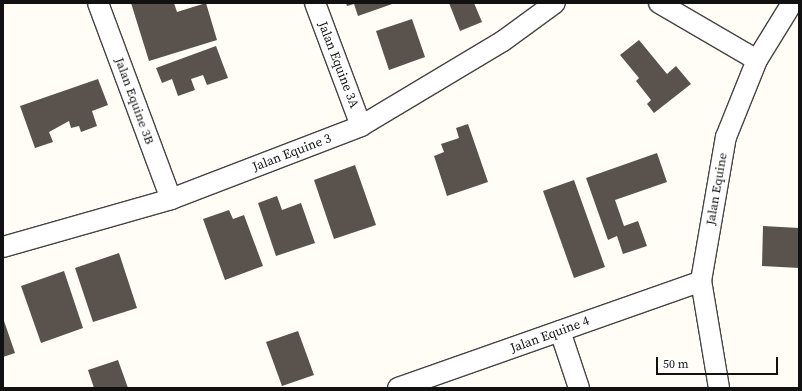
<!DOCTYPE html>
<html>
<head>
<meta charset="utf-8">
<style>
	body { margin:0 }
	#map { position:relative; width:802px; height:391px; overflow:hidden; background:#fffdf5; font-family:"Source Serif 4",serif }
	div>[style] { position:absolute }
	.building>* { inset:0; background:#5a524d }
	.roads { filter:drop-shadow(1px 0 #444) drop-shadow(-1px 0 #444) drop-shadow(0 1px #444) drop-shadow(0 -1px #444) }
	.minor>* { height:20px; margin:-10px; padding:0 10px; transform-origin:10px; border-radius:10px; background:#fff }
	span { translate:-50% -50%; white-space:nowrap; text-align:center; line-height:1.15; -webkit-text-stroke:4px #fff; paint-order:stroke }
	.street-label { font-size:13px; color:#111 }
	.frame { position:absolute; inset:0; border:4px solid #111; pointer-events:none }
	.scale { position:absolute; left:656px; top:357px; width:122px; height:18px; box-sizing:border-box; border:2px solid #111; border-top:0; padding-left:5px; font-size:12px; line-height:14px; white-space:nowrap; color:#111; -webkit-text-stroke:3px #fff; paint-order:stroke }
</style>
</head>
<body>
<div id="map">
	<div class="building">
		<i style="clip-path:polygon(131px 3px,174px 3px,177px 12px,206px 3px,217px 40px,149px 61px)"></i>
		<i style="clip-path:polygon(346px 3px,395px 3px,358px 16px,354px 4px,347px 6px)"></i>
		<i style="clip-path:polygon(449px 3px,474px 3px,482px 22px,460px 31px)"></i>
		<i style="clip-path:polygon(412px 19px,425px 57px,389px 70px,376px 31px)"></i>
		<i style="clip-path:polygon(639px 40px,667px 74px,676px 66px,691px 84px,654px 113px,647px 104px,651px 100px,636px 81px,639px 78px,620px 55px)"></i>
		<i style="clip-path:polygon(216px 46px,228px 78px,207px 85px,203px 75px,191px 79px,195px 90px,178px 96px,172px 79px,162px 83px,156px 68px)"></i>
		<i style="clip-path:polygon(98px 79px,108px 105px,92px 111px,97px 126px,81px 132px,79px 126px,71px 128px,69px 121px,49px 132px,53px 142px,35px 148px,20px 106px)"></i>
		<i style="clip-path:polygon(468px 124px,488px 182px,447px 196px,434px 156px,444px 152px,441px 144px,459px 138px,456px 128px)"></i>
		<i style="clip-path:polygon(657px 153px,667px 182px,615px 200px,624px 226px,638px 221px,647px 246px,623px 254px,617px 236px,608px 240px,586px 178px)"></i>
		<i style="clip-path:polygon(355px 165px,376px 225px,334px 239px,314px 180px)"></i>
		<i style="clip-path:polygon(574px 180px,605px 267px,574px 278px,543px 191px)"></i>
		<i style="clip-path:polygon(277px 196px,282px 210px,301px 203px,315px 243px,276px 256px,258px 203px)"></i>
		<i style="clip-path:polygon(229px 210px,233px 219px,244px 215px,263px 266px,225px 280px,203px 219px)"></i>
		<i style="clip-path:polygon(763px 226px,799px 228px,799px 268px,762px 266px)"></i>
		<i style="clip-path:polygon(119px 253px,137px 308px,93px 322px,75px 268px)"></i>
		<i style="clip-path:polygon(64px 271px,83px 328px,41px 343px,21px 286px)"></i>
		<i style="clip-path:polygon(3px 318px,15px 353px,3px 357px)"></i>
		<i style="clip-path:polygon(298px 331px,314px 375px,282px 386px,266px 342px)"></i>
		<i style="clip-path:polygon(118px 360px,128px 388px,94px 388px,88px 370px)"></i>
	</div>
	<div class="roads">
		<div class="minor">
			<i style="left:98px;top:3px;width:209px;rotate:69.6deg"></i>
			<i style="left:315px;top:3px;width:131px;rotate:69.5deg"></i>
			<i style="left:659px;top:3px;width:113px;rotate:30.2deg"></i>
			<i style="left:3px;top:247px;width:175px;rotate:-15.9deg"></i>
			<i style="left:171px;top:199px;width:204px;rotate:-21deg"></i>
			<i style="left:361px;top:126px;width:165px;rotate:-30.9deg"></i>
			<i style="left:503px;top:41px;width:64px;rotate:-36.2deg"></i>
			<i style="left:560px;top:331px;width:60px;rotate:71.6deg"></i>
			<i style="left:398px;top:388px;width:321px;rotate:-19.4deg"></i>
			<i style="left:719px;top:388px;width:109px;rotate:-99.5deg"></i>
			<i style="left:701px;top:281px;width:146px;rotate:-80.2deg"></i>
			<i style="left:726px;top:137px;width:83px;rotate:-68.1deg"></i>
			<i style="left:757px;top:60px;width:67px;rotate:-58.4deg"></i>
		</div>
	</div>
	<div class="street-label">
		<span style="left:338px;top:65px;rotate:69deg">Jalan Equine 3A</span>
		<span style="left:134px;top:101px;rotate:70deg">Jalan Equine 3B</span>
		<span style="left:292px;top:153px;rotate:-21deg">Jalan Equine 3</span>
		<span style="left:717px;top:189px;rotate:-80deg">Jalan Equine</span>
		<span style="left:550px;top:335px;rotate:-20deg">Jalan Equine 4</span>
	</div>
	<div class="frame"></div>
	<div class="scale">50 m</div>
</div>
</body>
</html>
